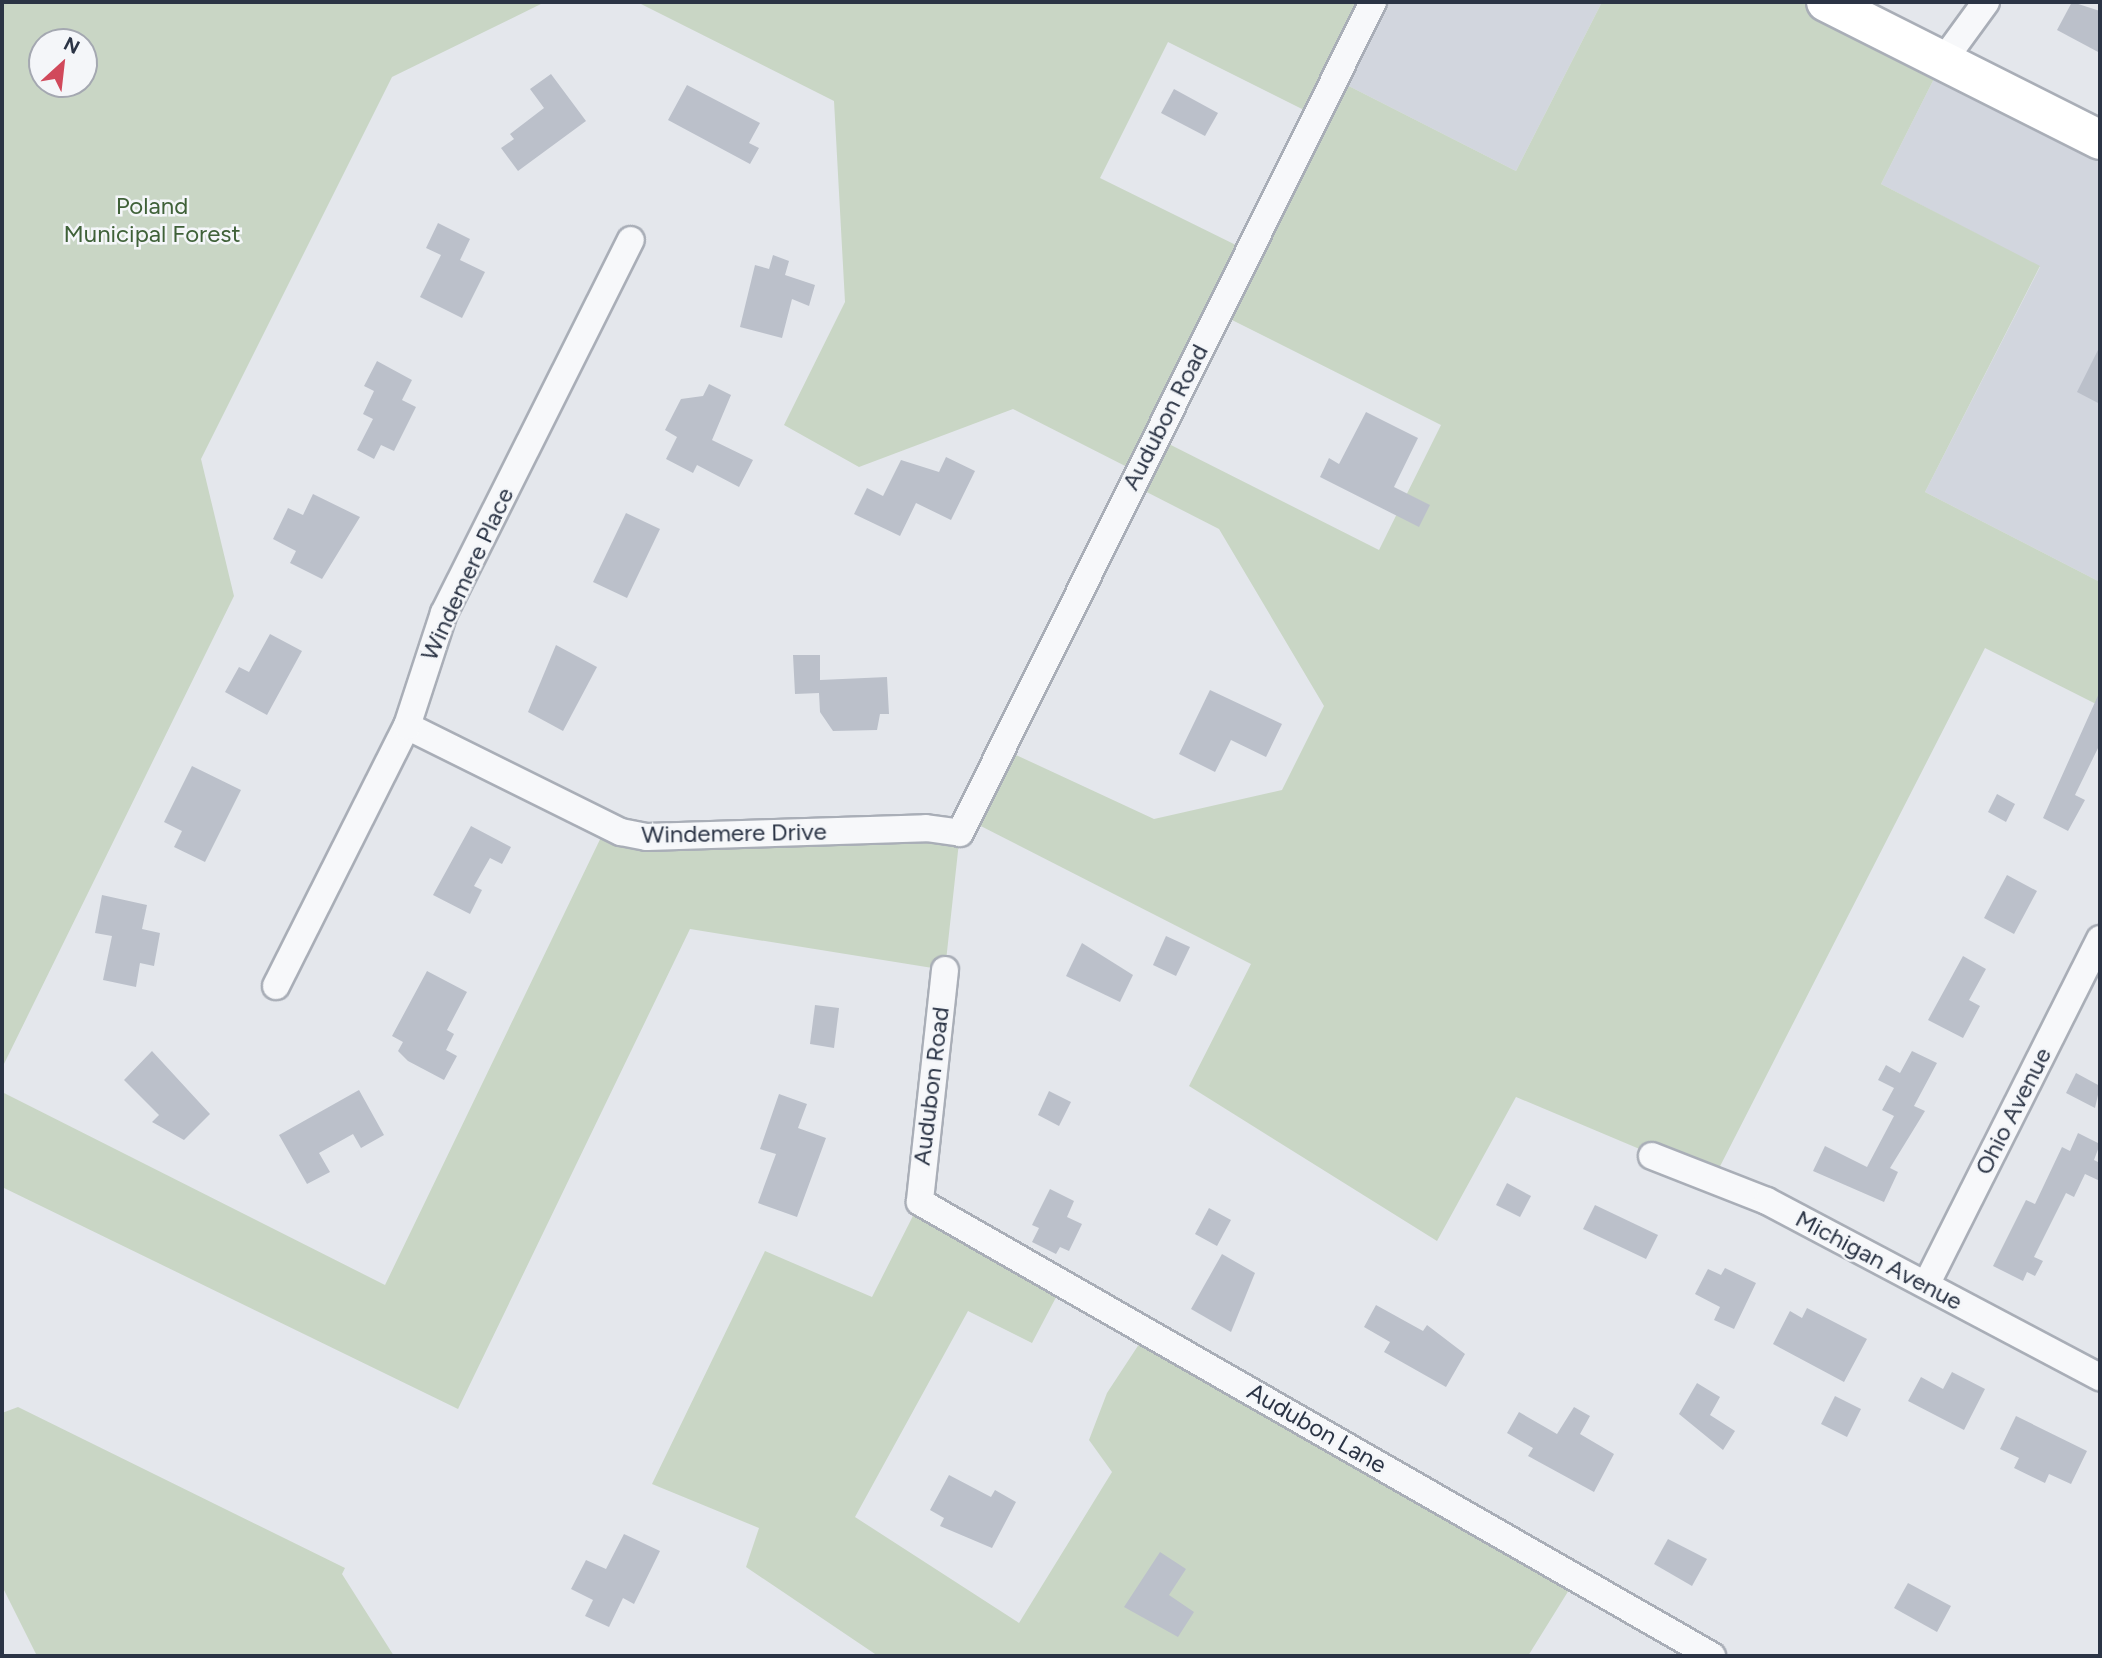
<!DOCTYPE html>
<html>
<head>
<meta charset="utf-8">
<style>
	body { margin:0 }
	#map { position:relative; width:2102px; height:1658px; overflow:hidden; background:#e4e7ec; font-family:Figtree,sans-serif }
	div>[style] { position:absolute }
	.built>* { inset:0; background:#d2d6de }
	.green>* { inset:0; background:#c9d6c5 }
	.building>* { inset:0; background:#bbc0ca }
	.roads { filter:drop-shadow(2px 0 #a9aeb7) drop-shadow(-2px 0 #a9aeb7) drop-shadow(0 2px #a9aeb7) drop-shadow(0 -2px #a9aeb7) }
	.minor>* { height:26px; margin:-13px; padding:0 13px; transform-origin:13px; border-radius:13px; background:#f7f8fa }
	.primary>* { height:38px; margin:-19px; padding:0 19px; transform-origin:19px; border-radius:19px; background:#fff }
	span { translate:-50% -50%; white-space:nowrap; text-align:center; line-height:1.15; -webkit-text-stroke:5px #f4f6f9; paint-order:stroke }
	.park-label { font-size:24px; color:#3f6138 }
	.street-label { font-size:24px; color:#2b3445 }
	.frame { position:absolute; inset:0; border:4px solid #2b3445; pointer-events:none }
	.north { position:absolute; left:28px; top:28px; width:70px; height:70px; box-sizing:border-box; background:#f4f6f9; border:2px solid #a4a8b1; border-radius:50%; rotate:27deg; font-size:19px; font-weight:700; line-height:28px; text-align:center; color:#2b3445 }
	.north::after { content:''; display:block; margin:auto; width:24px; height:32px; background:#d1495b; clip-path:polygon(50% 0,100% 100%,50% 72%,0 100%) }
</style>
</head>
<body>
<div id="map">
	<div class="built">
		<i style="clip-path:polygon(1373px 2px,1602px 2px,1516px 171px,1335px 79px)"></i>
		<i style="clip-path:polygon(1943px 61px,2100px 140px,2100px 582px,1925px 492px,2040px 267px,1881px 184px)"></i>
	</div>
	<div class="green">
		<i style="clip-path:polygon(evenodd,2px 2px,545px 2px,392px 77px,201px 459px,234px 596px,2px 1068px,2px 2px,84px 42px,84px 84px,42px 84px,42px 42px,84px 42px)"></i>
		<i style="clip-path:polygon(evenodd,637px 2px,1369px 2px,1335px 79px,1516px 171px,1602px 2px,1826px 2px,1943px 61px,1881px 184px,2040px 266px,1925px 492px,2100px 582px,2100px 706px,1985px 648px,1713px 1180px,1516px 1097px,1437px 1241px,1189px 1086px,1251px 964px,967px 819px,1001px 748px,1154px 819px,1282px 790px,1324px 706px,1219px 529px,1131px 484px,1137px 472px,1013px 409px,859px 467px,784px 425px,845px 302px,834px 101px,637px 2px,1168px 42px,1316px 116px,1248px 251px,1100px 178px,1168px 42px,637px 2px,1218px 313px,1441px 425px,1379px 550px,1155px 437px,1218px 313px)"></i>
		<i style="clip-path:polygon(606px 827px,960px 833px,945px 970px,690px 929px,458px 1409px,2px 1187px,2px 1092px,385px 1285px)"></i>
		<i style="clip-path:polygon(920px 1202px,1063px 1284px,1032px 1343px,968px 1311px,855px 1517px,1019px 1623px,1112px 1472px,1089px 1440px,1107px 1393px,1147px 1332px,1577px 1577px,1528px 1656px,878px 1656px,746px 1567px,759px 1528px,652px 1484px,765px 1251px,872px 1297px)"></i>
		<i style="clip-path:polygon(18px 1407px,345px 1568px,342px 1574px,394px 1656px,36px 1654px,2px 1586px,2px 1413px)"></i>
	</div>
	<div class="building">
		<i style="clip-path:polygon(2072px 2px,2100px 11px,2100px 53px,2057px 30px)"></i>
		<i style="clip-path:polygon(551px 74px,586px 121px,518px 171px,501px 148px,514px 139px,510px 134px,544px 108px,530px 89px)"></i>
		<i style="clip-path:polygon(687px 85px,760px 123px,749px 143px,759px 148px,750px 164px,668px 120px)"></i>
		<i style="clip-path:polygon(1174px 89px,1218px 113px,1205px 136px,1161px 113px)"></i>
		<i style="clip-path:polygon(438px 223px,470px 239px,460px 260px,485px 272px,462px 318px,420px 297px,441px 255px,426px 248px)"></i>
		<i style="clip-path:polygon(773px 255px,789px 261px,785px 275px,815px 285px,809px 306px,792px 299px,782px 338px,740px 327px,755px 265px,769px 269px)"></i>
		<i style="clip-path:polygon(2100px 346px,2100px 404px,2077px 392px)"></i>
		<i style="clip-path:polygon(377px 361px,412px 380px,402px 400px,416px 407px,394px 451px,381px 445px,374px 459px,357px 450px,373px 419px,363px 414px,374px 391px,364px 386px)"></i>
		<i style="clip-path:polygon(709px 384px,731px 395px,712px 440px,753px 460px,739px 487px,697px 465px,693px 473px,666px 459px,677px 437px,665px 430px,681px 399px,703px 396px)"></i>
		<i style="clip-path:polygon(1366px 412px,1418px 438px,1394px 487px,1430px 505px,1419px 527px,1320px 477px,1329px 458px,1339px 464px)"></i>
		<i style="clip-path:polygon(946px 457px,975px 471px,951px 520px,916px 503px,900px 536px,854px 514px,867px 488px,883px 496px,901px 460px,939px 472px)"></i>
		<i style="clip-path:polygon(313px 494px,360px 517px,322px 579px,290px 563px,296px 551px,273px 539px,288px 508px,303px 515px)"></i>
		<i style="clip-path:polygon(626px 513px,660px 529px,627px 598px,593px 582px)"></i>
		<i style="clip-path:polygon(270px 634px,302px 651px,267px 715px,225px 692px,239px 667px,249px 672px)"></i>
		<i style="clip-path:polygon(556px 645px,597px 667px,563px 731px,528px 712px)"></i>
		<i style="clip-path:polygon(793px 655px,820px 655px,820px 680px,887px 677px,889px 714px,880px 714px,877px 730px,833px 731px,820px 712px,819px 693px,795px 694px)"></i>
		<i style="clip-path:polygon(1210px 690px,1282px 724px,1266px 757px,1231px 740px,1215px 772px,1179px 754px)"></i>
		<i style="clip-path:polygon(2100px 691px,2100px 744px,2075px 795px,2085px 800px,2068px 831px,2043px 818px)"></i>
		<i style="clip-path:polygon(192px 766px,241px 790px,205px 862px,174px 847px,182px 831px,164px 822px)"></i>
		<i style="clip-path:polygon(1997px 794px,2015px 804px,2006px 822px,1988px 812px)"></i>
		<i style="clip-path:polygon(471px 826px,511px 847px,502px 864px,490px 858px,474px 886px,482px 890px,470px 914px,433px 895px)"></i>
		<i style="clip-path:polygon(2007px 875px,2037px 891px,2014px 934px,1984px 918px)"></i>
		<i style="clip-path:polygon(102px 895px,147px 905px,142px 929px,160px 933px,154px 966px,140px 963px,136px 987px,103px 980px,112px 936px,95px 933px)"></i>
		<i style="clip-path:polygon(1166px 936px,1190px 947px,1176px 976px,1153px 965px)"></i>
		<i style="clip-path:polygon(1082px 943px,1133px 975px,1120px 1002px,1066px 976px)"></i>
		<i style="clip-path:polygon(1963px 956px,1986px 969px,1969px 1000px,1980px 1006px,1963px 1038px,1928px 1020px)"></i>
		<i style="clip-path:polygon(427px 971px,467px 992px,447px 1030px,454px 1034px,446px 1050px,457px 1056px,444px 1080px,408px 1061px,398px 1051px,403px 1042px,392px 1036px)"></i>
		<i style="clip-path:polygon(815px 1005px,839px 1008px,834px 1048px,810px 1044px)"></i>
		<i style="clip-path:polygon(152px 1051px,210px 1114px,184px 1140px,152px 1122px,159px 1115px,124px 1080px)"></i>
		<i style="clip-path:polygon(1912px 1051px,1937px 1063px,1914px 1106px,1925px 1111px,1890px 1168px,1898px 1172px,1884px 1202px,1813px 1171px,1825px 1146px,1867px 1167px,1894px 1116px,1882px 1110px,1894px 1088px,1878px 1080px,1886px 1065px,1900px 1073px)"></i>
		<i style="clip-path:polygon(2076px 1073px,2100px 1086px,2095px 1108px,2066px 1093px)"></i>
		<i style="clip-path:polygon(359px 1090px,384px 1135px,361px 1148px,353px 1134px,319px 1153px,330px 1172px,307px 1184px,279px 1135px)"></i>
		<i style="clip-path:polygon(1049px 1091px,1071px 1102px,1059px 1126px,1038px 1115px)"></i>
		<i style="clip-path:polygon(779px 1094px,807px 1104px,798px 1128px,826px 1138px,797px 1217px,758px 1203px,776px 1154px,760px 1149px)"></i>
		<i style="clip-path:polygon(2078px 1133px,2100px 1144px,2094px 1160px,2100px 1163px,2100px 1181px,2085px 1174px,2074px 1197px,2066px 1193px,2034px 1257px,2043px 1261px,2035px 1276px,2027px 1272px,2023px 1281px,1993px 1266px,2026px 1200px,2035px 1204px,2062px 1147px,2070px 1151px)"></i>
		<i style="clip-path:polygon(1507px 1183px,1531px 1196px,1520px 1217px,1496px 1205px)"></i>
		<i style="clip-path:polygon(1050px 1189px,1074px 1201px,1067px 1217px,1082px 1224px,1069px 1251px,1060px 1247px,1056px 1254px,1032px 1242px,1039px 1228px,1032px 1225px)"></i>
		<i style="clip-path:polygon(1595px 1205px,1658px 1235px,1646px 1259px,1583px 1229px)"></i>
		<i style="clip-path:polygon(1209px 1208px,1231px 1220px,1217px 1246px,1195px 1234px)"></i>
		<i style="clip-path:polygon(1222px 1254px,1255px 1273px,1231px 1332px,1191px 1309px)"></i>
		<i style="clip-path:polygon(1725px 1268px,1756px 1283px,1734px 1329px,1714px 1320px,1720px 1307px,1695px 1294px,1708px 1269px,1721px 1275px)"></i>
		<i style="clip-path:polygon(1376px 1305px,1423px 1331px,1427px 1325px,1465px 1354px,1446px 1387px,1384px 1352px,1390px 1342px,1364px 1327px)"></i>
		<i style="clip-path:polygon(1807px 1308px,1867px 1339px,1844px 1382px,1773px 1344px,1790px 1311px,1802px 1318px)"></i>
		<i style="clip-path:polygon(1952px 1372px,1985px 1389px,1964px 1430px,1908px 1401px,1921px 1377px,1943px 1389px)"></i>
		<i style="clip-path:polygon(1697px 1383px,1720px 1397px,1710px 1415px,1735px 1431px,1723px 1450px,1679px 1414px)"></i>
		<i style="clip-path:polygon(1835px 1396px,1861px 1409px,1847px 1437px,1821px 1424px)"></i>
		<i style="clip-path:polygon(1574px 1407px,1590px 1416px,1580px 1434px,1614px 1454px,1594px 1492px,1528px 1456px,1533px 1448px,1507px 1433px,1519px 1412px,1557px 1434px)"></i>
		<i style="clip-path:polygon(2016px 1416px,2087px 1451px,2071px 1484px,2049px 1474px,2045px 1483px,2014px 1468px,2019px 1458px,2000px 1449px)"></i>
		<i style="clip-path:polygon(949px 1475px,991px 1497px,995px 1490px,1016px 1502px,992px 1548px,940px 1526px,944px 1518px,930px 1510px)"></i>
		<i style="clip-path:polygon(624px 1534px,660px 1551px,634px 1604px,623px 1598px,609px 1627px,585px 1616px,593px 1600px,571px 1589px,586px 1560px,606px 1569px)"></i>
		<i style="clip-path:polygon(1668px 1539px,1707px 1559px,1692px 1586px,1654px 1564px)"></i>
		<i style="clip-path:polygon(1160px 1552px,1186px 1569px,1169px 1595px,1194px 1612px,1178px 1637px,1124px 1607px)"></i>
		<i style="clip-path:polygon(1908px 1583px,1951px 1606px,1937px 1632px,1894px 1608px)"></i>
	</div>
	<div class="roads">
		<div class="minor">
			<i style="left:1943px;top:61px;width:73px;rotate:-53.9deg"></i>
			<i style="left:407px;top:726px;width:239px;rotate:26.4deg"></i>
			<i style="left:621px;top:832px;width:26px;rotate:11deg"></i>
			<i style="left:647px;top:837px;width:279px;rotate:-1.8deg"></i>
			<i style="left:926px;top:828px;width:34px;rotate:8deg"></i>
			<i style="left:960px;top:833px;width:928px;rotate:-63.57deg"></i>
			<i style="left:945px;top:970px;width:233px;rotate:96.2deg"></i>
			<i style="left:920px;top:1202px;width:913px;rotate:29.82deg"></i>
			<i style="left:276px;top:986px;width:291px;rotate:-63.3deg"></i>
			<i style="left:407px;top:726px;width:119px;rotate:-71.9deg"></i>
			<i style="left:444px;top:613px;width:417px;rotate:-63.4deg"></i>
			<i style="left:1652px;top:1156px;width:123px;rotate:21.4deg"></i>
			<i style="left:1767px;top:1201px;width:377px;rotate:27.9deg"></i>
			<i style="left:1927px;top:1283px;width:385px;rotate:-63.3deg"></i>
		</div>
		<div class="primary">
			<i style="left:1826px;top:2px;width:307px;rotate:26.7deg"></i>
		</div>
	</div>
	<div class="park-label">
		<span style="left:152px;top:220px">Poland<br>Municipal Forest</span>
	</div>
	<div class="street-label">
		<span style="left:1165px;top:417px;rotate:-63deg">Audubon Road</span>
		<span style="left:467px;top:574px;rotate:-65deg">Windemere Place</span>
		<span style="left:734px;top:833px;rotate:-1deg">Windemere Drive</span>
		<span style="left:931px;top:1086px;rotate:-83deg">Audubon Road</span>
		<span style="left:2013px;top:1111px;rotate:-63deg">Ohio Avenue</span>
		<span style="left:1879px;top:1260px;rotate:28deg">Michigan Avenue</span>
		<span style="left:1317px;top:1428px;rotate:30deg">Audubon Lane</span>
	</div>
	<div class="frame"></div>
	<div class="north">N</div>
</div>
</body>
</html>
